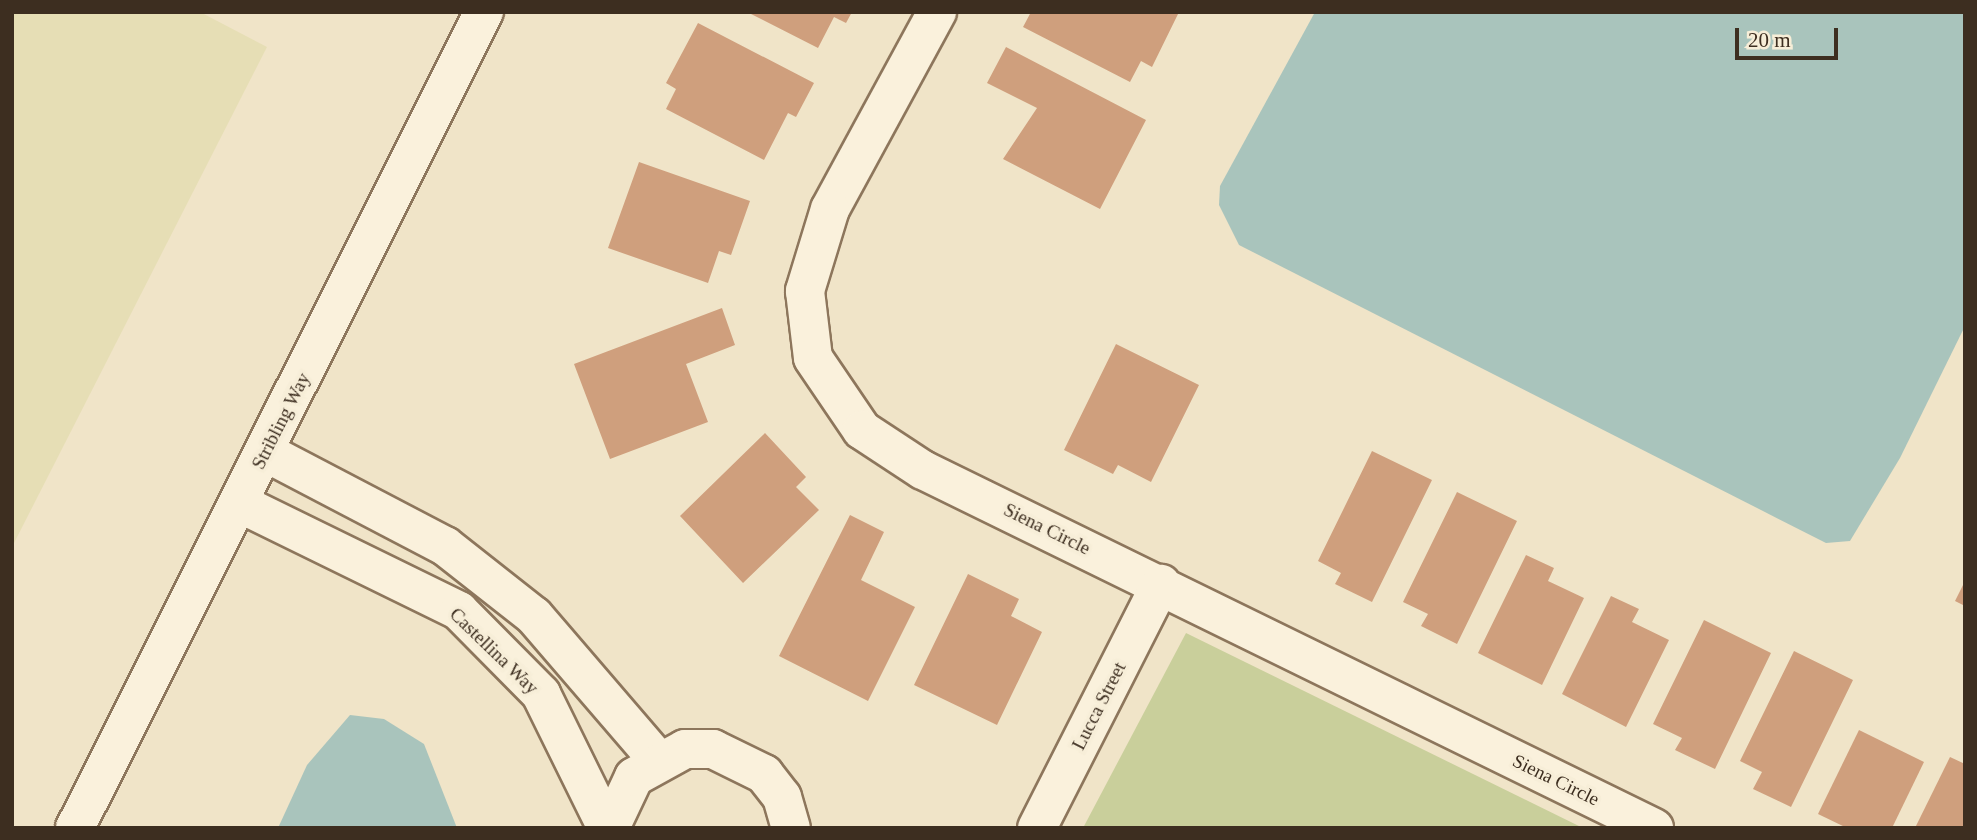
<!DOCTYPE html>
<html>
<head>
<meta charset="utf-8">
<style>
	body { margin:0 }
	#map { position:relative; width:1977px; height:840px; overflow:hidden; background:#f0e4c8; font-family:"Times New Roman",serif }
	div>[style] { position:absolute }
	.farmland>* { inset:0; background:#e6deb5 }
	.green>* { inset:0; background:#c9cf9b }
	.water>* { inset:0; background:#a9c4bc }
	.building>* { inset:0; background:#cf9f7d }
	.roads { filter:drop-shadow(2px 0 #8d765c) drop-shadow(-2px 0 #8d765c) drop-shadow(0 2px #8d765c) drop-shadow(0 -2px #8d765c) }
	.minor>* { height:38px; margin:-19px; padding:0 19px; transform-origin:19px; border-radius:19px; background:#faf1dc }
	.tertiary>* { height:38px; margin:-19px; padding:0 19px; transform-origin:19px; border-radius:19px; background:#faf1dc }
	span { translate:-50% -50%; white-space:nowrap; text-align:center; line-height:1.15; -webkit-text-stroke:7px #f7eed8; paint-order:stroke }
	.street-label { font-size:19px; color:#3d2e20 }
	.frame { position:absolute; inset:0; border:14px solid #3d2e20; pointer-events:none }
	.scale { position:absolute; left:1735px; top:28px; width:103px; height:32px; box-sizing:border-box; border:4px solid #3d2e20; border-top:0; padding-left:9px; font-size:21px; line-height:24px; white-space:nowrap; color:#3d2e20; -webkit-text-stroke:5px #f7eed8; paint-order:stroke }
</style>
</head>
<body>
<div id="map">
	<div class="farmland">
		<i style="clip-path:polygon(12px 12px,200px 12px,267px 47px,12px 547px)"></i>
	</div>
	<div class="green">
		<i style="clip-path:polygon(1186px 633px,1583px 828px,1083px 828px)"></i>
	</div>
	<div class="water">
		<i style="clip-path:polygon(1315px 12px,1965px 12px,1965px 326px,1900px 458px,1850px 541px,1826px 543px,1239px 245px,1219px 205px,1220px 186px)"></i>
		<i style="clip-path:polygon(350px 715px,384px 719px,424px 744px,457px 828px,278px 828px,307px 765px)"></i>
	</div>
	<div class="building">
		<i style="clip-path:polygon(747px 12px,852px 12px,846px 23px,834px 17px,818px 48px)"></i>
		<i style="clip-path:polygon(1031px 12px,1179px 12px,1152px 67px,1141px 61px,1130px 82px,1023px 27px)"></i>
		<i style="clip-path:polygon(698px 23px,814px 83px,796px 117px,788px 113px,764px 160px,666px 109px,676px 89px,666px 83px)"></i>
		<i style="clip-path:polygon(1006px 47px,1146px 120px,1100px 209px,1003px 159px,1037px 108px,987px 83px)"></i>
		<i style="clip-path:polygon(639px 162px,750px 201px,731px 255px,719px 251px,708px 283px,608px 248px)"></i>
		<i style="clip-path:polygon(722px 308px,735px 345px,686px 364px,708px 422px,610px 459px,574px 364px)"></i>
		<i style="clip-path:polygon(1116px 344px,1199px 385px,1151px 482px,1118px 465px,1113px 474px,1064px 450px)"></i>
		<i style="clip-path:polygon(765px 433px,806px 477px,796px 487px,819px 510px,743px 583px,680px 516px)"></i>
		<i style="clip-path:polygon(1372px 451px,1432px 480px,1372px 602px,1335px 584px,1341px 573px,1318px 561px)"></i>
		<i style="clip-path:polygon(1457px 492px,1517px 521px,1457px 644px,1421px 626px,1428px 614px,1403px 602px)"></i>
		<i style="clip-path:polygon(850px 515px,884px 532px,861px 580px,915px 607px,868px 701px,779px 656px)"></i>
		<i style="clip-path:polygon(1526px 555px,1554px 568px,1548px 581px,1584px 598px,1542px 685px,1478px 653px)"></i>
		<i style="clip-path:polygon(968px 574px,1019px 599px,1011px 616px,1042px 632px,997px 725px,914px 685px)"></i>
		<i style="clip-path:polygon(1965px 581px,1965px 606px,1955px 601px)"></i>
		<i style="clip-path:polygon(1611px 596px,1639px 609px,1632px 622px,1669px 640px,1626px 727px,1562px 694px)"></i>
		<i style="clip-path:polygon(1704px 620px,1771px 653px,1715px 769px,1675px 750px,1682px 738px,1653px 724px)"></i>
		<i style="clip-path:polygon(1794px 651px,1853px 680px,1791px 807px,1753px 789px,1762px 772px,1740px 761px)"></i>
		<i style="clip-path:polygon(1859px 730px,1924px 762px,1892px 828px,1847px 828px,1818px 814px)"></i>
		<i style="clip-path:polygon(1950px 757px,1965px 764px,1965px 828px,1915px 828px)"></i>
	</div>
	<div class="roads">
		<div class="minor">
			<i style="left:937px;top:12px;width:224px;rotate:118.5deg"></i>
			<i style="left:830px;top:209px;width:86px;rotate:107deg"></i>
			<i style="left:805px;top:291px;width:67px;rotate:83.2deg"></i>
			<i style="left:813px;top:358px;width:87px;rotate:55.8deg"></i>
			<i style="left:862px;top:430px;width:73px;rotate:33.3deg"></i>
			<i style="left:923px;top:470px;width:814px;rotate:26.09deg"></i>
			<i style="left:265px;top:452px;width:203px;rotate:27.6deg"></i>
			<i style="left:445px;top:546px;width:113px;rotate:38.2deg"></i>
			<i style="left:534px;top:616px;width:189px;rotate:49.3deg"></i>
			<i style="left:239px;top:503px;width:245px;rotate:26.1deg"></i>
			<i style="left:459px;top:611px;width:117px;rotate:45.3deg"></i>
			<i style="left:541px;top:694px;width:149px;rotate:63.8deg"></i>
			<i style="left:610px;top:828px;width:56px;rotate:-64.8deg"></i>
			<i style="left:634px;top:777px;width:58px;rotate:-28.8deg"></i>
			<i style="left:685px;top:749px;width:28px"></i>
			<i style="left:713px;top:749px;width:57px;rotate:26.1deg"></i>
			<i style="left:764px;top:774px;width:29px;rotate:52deg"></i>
			<i style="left:782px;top:797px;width:32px;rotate:74deg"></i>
			<i style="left:1037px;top:828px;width:274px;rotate:-63.1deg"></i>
		</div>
		<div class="tertiary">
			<i style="left:75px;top:828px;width:913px;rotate:-63.38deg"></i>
		</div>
	</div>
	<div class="street-label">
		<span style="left:281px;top:421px;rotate:-63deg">Stribling Way</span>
		<span style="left:1047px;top:529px;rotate:26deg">Siena Circle</span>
		<span style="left:494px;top:651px;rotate:44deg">Castellina Way</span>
		<span style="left:1099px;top:706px;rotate:-63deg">Lucca Street</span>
		<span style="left:1556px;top:780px;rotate:26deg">Siena Circle</span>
	</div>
	<div class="frame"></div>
	<div class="scale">20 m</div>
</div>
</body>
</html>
